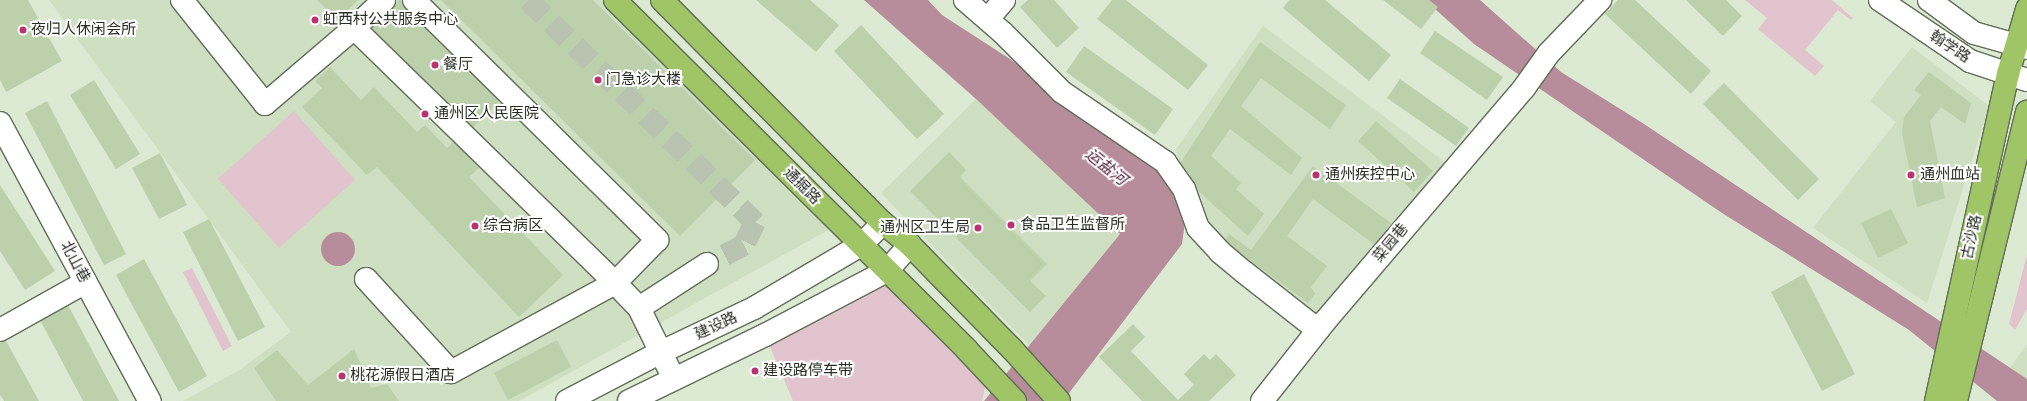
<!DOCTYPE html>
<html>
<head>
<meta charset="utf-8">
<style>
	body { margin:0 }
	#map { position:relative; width:2027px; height:401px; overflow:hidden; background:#ddead3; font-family:Jost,"Noto Sans SC",sans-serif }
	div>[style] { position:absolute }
	.built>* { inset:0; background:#cedfc2 }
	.green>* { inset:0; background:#e1c4cd }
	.water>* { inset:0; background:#b88d9b }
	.round { border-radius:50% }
	.building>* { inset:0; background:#bcd0ac }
	.minor-tunnel>* { height:22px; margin-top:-11px; transform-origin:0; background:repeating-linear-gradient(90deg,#b9c4b0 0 22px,transparent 0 33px) }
	.roads { filter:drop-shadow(1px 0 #616c58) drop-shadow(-1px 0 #616c58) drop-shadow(0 1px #616c58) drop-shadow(0 -1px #616c58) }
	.minor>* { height:22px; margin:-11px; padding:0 11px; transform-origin:11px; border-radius:11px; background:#fff }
	.major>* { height:22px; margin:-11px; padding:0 11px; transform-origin:11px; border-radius:11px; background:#a0c566 }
	.dots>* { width:11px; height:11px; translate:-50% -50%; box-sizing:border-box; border:2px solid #fff; border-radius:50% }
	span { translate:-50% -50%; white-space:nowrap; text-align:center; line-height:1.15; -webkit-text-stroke:4px #fff; paint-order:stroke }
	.poi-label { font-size:15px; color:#282d24 }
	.left { translate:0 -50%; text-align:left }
	.right { translate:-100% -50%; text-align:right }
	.street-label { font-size:15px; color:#282d24 }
	.water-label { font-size:16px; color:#4d182e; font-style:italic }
</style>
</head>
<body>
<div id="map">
	<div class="built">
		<i style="clip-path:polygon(49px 0,601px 0,832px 228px,519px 401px,183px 401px,238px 371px,291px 332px)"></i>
		<i style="clip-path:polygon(1263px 26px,1454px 169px,1322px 325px,1224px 241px,1208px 220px,1179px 165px,1176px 149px)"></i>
		<i style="clip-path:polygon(1912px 47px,1989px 106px,1927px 303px,1813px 228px,1896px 122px,1870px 101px)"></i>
		<i style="clip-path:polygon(976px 99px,1120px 234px,1030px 346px,881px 193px)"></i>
		<i style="clip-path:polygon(2027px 344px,2027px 383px,2009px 369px)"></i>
	</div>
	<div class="green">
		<i style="clip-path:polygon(1745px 0,1832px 0,1853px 18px,1851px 20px,1838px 10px,1805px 50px,1824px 66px,1815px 76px,1758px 29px,1767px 18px)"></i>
		<i style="clip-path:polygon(294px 111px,355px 180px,279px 248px,218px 179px)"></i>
		<i style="clip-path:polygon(2027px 255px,2027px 309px,2015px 330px,2009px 324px)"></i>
		<i style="clip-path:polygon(192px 268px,232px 346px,223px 351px,183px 272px)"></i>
		<i style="clip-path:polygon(887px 271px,988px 374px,982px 401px,793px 401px,765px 335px)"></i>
	</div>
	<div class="water">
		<i style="clip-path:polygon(864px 0,928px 0,942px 15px,1010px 59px,1144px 158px,1171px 183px,1185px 222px,1182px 244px,1063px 401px,984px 401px,1120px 234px,976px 99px)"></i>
		<i style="clip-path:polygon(1425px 0,1480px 0,1561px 72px,1641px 122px,2027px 379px,2027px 401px,1997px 401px,1909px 330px,1722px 213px,1474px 44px)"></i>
		<i class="round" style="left:321px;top:232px;width:34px;height:34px"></i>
	</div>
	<div class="building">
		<i style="clip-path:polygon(0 0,28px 0,62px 61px,6px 92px,0 80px)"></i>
		<i style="clip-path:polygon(317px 0,358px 0,338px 20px)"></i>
		<i style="clip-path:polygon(399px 0,403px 0,502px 98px,469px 132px,368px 32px)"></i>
		<i style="clip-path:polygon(441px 0,593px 0,755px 160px,680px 236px)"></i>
		<i style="clip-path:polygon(756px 0,810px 0,839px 25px,816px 52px)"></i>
		<i style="clip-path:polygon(1028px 0,1054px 0,1079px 28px,1057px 48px,1020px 7px)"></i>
		<i style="clip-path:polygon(1112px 0,1126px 0,1208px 65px,1188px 90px,1097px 19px)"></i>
		<i style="clip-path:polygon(1289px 0,1325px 0,1391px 55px,1369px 81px,1283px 8px)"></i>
		<i style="clip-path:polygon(1383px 0,1429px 0,1438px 7px,1421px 29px)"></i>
		<i style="clip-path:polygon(1618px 0,1635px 0,1711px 71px,1691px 94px,1605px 14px)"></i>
		<i style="clip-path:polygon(1686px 0,1726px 0,1742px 16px,1723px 36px)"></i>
		<i style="clip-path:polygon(861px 25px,944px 114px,917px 139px,834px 51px)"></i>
		<i style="clip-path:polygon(1435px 31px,1503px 77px,1487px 100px,1420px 53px)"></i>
		<i style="clip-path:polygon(1260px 42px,1346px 105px,1330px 129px,1261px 78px,1241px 106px,1302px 158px,1291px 175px,1230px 129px,1211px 156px,1241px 183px,1236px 189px,1264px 214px,1248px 236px,1187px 181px,1190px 174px,1179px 165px)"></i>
		<i style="clip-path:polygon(1084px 46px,1173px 109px,1155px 135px,1066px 72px)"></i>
		<i style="clip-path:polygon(330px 67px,361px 100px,374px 87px,417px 132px,425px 125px,447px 148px,454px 141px,479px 168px,469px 177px,563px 275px,519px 317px,377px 167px,367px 175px,302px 107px,322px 88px,315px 81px)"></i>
		<i style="clip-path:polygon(1929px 72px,1971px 103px,1965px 124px,1941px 107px,1930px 121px,1945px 198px,1917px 207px,1902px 133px,1904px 117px,1921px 95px,1914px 90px)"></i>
		<i style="clip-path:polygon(1400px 79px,1469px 128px,1456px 146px,1387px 98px)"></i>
		<i style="clip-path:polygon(94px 80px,140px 154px,116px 169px,70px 95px)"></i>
		<i style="clip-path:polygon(1724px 83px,1819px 179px,1798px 200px,1703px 104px)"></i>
		<i style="clip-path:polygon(47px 101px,126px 254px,104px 265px,25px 113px)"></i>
		<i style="clip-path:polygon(1376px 121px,1433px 171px,1414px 192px,1358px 141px)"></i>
		<i style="clip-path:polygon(949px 152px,966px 170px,960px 177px,1047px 264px,1030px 281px,1046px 296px,1030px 312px,910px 191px)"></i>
		<i style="clip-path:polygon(160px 153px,187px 205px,159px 219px,132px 168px)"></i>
		<i style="clip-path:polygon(1313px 166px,1391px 223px,1375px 245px,1313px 199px,1287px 236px,1327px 266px,1311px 287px,1315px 294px,1308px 303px,1224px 241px,1229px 234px,1251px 250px)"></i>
		<i style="clip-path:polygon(0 185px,55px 271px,25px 290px,0 251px)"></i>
		<i style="clip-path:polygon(1891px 209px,1908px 243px,1878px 258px,1861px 223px)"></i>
		<i style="clip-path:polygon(209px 219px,265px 327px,238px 341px,183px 232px)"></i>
		<i style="clip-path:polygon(144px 259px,207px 376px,179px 392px,116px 275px)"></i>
		<i style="clip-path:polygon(1804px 274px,1855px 374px,1822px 391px,1771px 292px)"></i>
		<i style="clip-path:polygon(67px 303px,119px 401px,83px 401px,39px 318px)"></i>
		<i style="clip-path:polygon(1133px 324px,1145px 337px,1131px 351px,1178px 400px,1194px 385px,1184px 374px,1204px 354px,1210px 360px,1216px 354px,1236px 375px,1209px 401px,1142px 401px,1099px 357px)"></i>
		<i style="clip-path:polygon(5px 339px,39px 401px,4px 401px,0 394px,0 342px)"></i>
		<i style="clip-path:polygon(557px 340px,571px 367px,508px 400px,494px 373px)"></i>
		<i style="clip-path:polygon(354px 349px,371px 388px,387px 384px,399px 401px,276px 401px,254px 368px,277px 350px,308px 385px)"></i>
	</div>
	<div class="minor-tunnel">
		<i style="left:528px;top:0;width:318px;rotate:44.4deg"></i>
		<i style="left:755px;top:222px;width:25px;rotate:116deg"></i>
		<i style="left:744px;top:245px;width:42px;rotate:152.8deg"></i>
	</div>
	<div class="roads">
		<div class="minor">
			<i style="left:182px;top:0;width:133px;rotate:51.4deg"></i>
			<i style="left:265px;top:104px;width:117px;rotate:-40.5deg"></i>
			<i style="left:354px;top:28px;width:365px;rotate:44.3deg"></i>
			<i style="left:615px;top:283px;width:187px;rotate:151.5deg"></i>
			<i style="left:451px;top:372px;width:126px;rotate:-132.4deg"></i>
			<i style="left:414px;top:0;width:342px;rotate:44.6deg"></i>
			<i style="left:657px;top:240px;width:60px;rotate:134.3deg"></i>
			<i style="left:615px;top:283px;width:35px;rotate:46deg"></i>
			<i style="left:639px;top:308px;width:79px;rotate:63.8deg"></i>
			<i style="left:965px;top:0;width:50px;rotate:41deg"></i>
			<i style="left:1003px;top:33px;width:83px;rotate:45deg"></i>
			<i style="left:1062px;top:92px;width:125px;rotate:34.2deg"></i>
			<i style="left:1165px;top:162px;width:33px;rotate:55deg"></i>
			<i style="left:1184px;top:189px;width:41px;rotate:70.3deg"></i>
			<i style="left:1198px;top:228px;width:33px;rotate:47deg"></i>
			<i style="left:1220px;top:252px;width:31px;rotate:40deg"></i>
			<i style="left:1244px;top:272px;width:94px;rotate:38.1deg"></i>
			<i style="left:1880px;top:0;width:109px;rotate:34.1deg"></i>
			<i style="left:1970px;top:61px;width:60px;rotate:18.4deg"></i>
			<i style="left:1929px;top:0;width:56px;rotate:36.3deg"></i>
			<i style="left:1974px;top:33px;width:55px;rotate:15.8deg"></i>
			<i style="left:988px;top:19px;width:25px;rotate:-50deg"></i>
			<i style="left:354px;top:28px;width:41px;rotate:-43deg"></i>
			<i style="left:0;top:123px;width:316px;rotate:61.7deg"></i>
			<i style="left:639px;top:308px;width:81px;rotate:-32.9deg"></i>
			<i style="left:0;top:330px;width:98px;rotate:-29.2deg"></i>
			<i style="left:567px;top:401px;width:99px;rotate:-27.6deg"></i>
			<i style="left:655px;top:355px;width:110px;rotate:-25.4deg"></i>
			<i style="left:754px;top:308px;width:124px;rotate:-30.5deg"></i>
			<i style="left:861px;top:245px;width:31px;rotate:-45deg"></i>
			<i style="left:629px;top:401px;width:151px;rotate:-25.9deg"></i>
			<i style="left:765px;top:335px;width:138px;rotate:-27.7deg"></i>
			<i style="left:887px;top:271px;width:35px;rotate:-49deg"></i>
			<i style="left:1262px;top:401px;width:103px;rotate:-51.7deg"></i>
			<i style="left:1326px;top:320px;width:305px;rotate:-49.5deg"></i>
			<i style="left:1524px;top:88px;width:43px;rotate:-54.5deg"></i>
			<i style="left:1549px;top:53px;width:74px;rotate:-46.1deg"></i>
		</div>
		<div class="major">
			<i style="left:615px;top:0;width:496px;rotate:44.8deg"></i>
			<i style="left:967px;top:350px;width:70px;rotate:46.7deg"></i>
			<i style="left:662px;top:0;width:314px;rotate:45.3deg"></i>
			<i style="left:883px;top:223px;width:35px;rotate:39deg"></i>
			<i style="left:910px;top:245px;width:146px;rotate:45.6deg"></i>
			<i style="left:1012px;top:349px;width:70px;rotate:47.9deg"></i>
			<i style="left:1936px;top:401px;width:335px;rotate:-77.6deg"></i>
			<i style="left:2008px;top:74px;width:68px;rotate:-73.7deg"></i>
			<i style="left:1956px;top:401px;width:298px;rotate:-76.2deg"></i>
		</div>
	</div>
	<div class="dots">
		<i style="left:315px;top:20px;background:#ba3270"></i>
		<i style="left:23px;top:30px;background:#ba3270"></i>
		<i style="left:435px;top:65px;background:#ba3270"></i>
		<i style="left:598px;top:80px;background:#ba3270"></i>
		<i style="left:425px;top:114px;background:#ba3270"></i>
		<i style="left:1316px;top:175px;background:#ba3270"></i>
		<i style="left:1911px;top:175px;background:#ba3270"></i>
		<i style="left:1011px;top:225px;background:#ba3270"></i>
		<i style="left:475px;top:226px;background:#ba3270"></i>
		<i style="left:978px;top:228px;background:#ba3270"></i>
		<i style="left:755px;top:371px;background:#ba3270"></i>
		<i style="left:342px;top:376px;background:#ba3270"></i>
	</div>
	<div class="poi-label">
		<span class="left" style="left:323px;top:20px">虹西村公共服务中心</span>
		<span class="left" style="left:31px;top:30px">夜归人休闲会所</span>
		<span class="left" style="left:443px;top:65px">餐厅</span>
		<span class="left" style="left:606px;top:80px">门急诊大楼</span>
		<span class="left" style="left:434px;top:114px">通州区人民医院</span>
		<span class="left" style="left:1325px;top:175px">通州疾控中心</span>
		<span class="left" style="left:1920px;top:175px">通州血站</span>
		<span class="left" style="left:1020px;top:225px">食品卫生监督所</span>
		<span class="left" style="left:483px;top:226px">综合病区</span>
		<span class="right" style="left:970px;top:228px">通州区卫生局</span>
		<span class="left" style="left:763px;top:371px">建设路停车带</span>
		<span class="left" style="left:350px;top:376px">桃花源假日酒店</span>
	</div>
	<div class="street-label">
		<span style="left:1950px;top:47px;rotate:33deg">翰学路</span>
		<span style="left:802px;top:186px;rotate:45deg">通掘路</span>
		<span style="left:1972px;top:237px;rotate:-78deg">古沙路</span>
		<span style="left:1391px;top:243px;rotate:-50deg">菜园巷</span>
		<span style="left:75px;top:262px;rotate:62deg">北山巷</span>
		<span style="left:716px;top:326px;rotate:-25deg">建设路</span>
	</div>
	<div class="water-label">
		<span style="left:1106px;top:167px;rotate:39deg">运盐河</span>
	</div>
</div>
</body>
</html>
